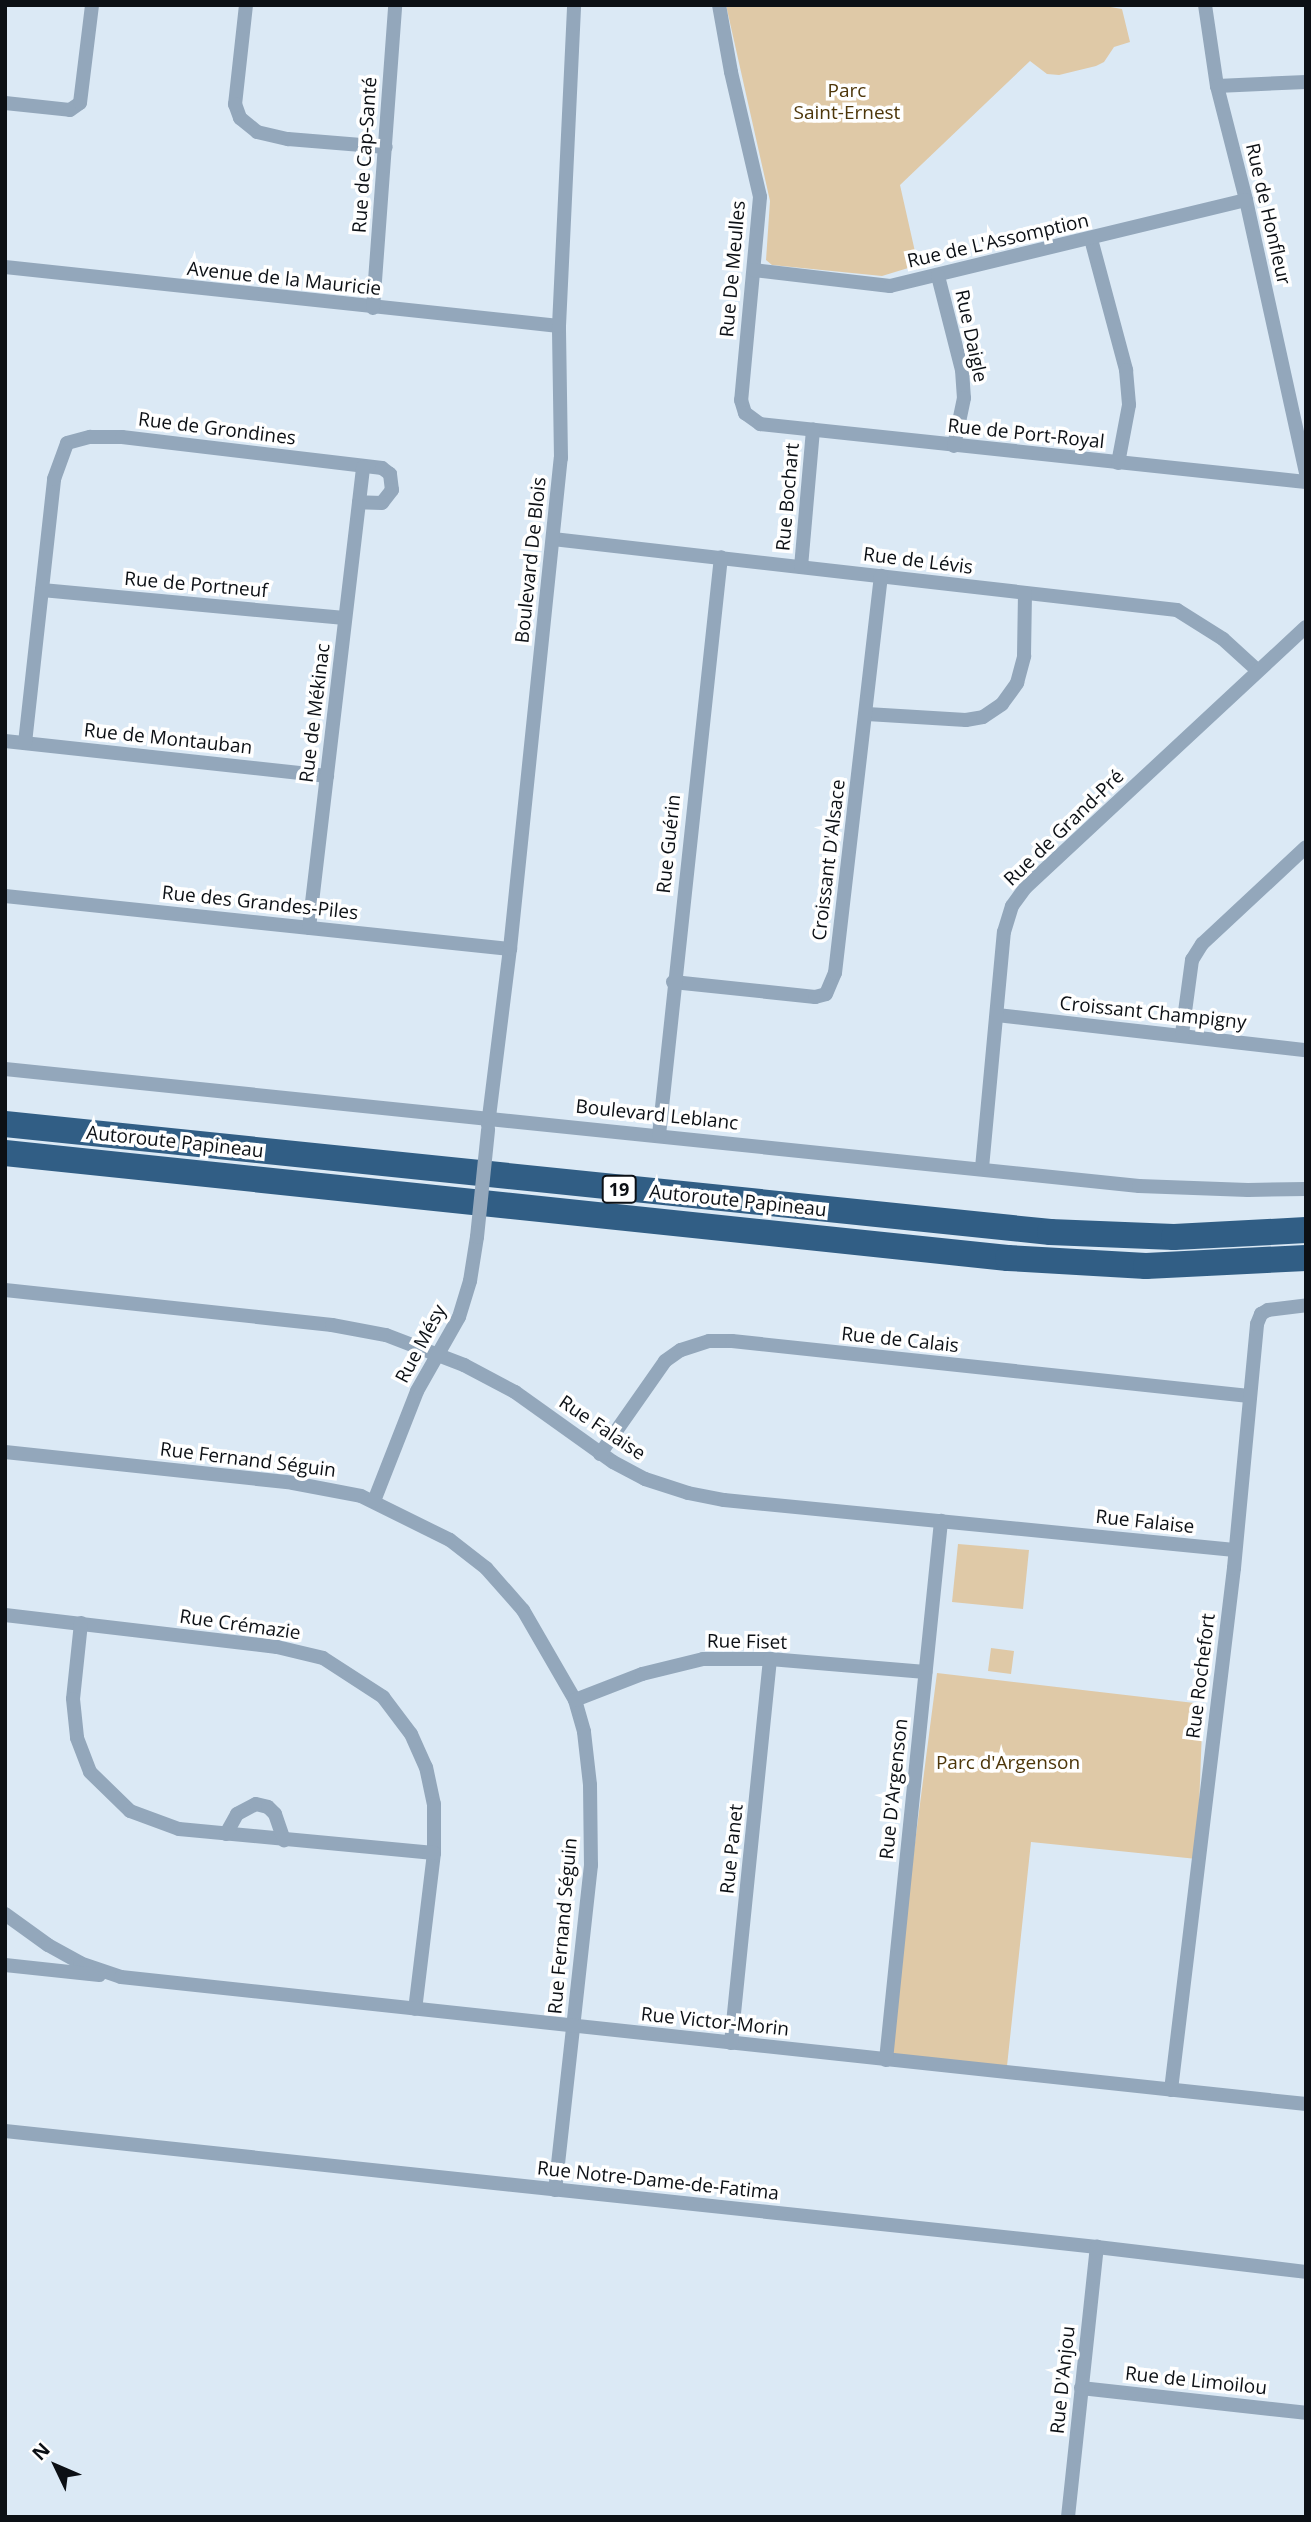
<!DOCTYPE html>
<html>
<head>
<meta charset="utf-8">
<style>
	body { margin:0 }
	#map { position:relative; width:1311px; height:2522px; overflow:hidden; background:#dbe9f5; font-family:"Open Sans",sans-serif }
	div>[style] { position:absolute }
	.green>* { inset:0; background:#dfc9a7 }
	.street>* { height:14px; margin:-7px; padding:0 7px; transform-origin:7px; border-radius:7px; background:#93a7bb }
	.highway>* { height:26px; margin:-13px; padding:0 13px; transform-origin:13px; border-radius:13px; background:#315e85 }
	.street-bridge>* { height:14px; margin:-7px; padding:0 7px; transform-origin:7px; border-radius:7px; background:#93a7bb }
	span { translate:-50% -50%; white-space:nowrap; text-align:center; line-height:1.15; -webkit-text-stroke:7px #fff; paint-order:stroke }
	.shield-label span { padding:2px 5px; background:#fff; border:2px solid; border-radius:5px; -webkit-text-stroke-width:0 }
	.shield-label { font-size:18px; color:#0c1015; font-weight:700 }
	.park-label { font-size:19px; color:#4d360a }
	.street-label { font-size:19px; color:#0c1015 }
	.frame { position:absolute; inset:0; border:7px solid #0c1015; pointer-events:none }
	.north { position:absolute; left:21px; top:2431px; width:70px; height:70px; -webkit-text-stroke:5px #fff; paint-order:stroke; rotate:314deg; font-size:19px; font-weight:700; line-height:28px; text-align:center; color:#0c1015 }
	.north::after { content:''; display:block; margin:auto; width:24px; height:32px; background:#0c1015; clip-path:polygon(50% 0,100% 100%,50% 72%,0 100%) }
</style>
</head>
<body>
<div id="map">
	<div class="green">
		<i style="clip-path:polygon(726px 5px,1099px 5px,1122px 9px,1130px 42px,1114px 47px,1104px 62px,1096px 66px,1059px 75px,1047px 74px,1030px 61px,900px 185px,918px 265px,882px 276px,772px 265px,766px 260px,770px 201px)"></i>
		<i style="clip-path:polygon(958px 1544px,1029px 1550px,1023px 1609px,952px 1602px)"></i>
		<i style="clip-path:polygon(991px 1648px,1014px 1651px,1011px 1674px,988px 1671px)"></i>
		<i style="clip-path:polygon(937px 1673px,1203px 1704px,1197px 1859px,1031px 1842px,1007px 2066px,887px 2058px)"></i>
	</div>
	<div class="street">
		<i style="left:246px;top:5px;width:100px;rotate:96.3deg"></i>
		<i style="left:235px;top:104px;width:15px;rotate:70deg"></i>
		<i style="left:240px;top:118px;width:22px;rotate:39deg"></i>
		<i style="left:257px;top:132px;width:32px;rotate:13deg"></i>
		<i style="left:288px;top:139px;width:98px;rotate:4.7deg"></i>
		<i style="left:719px;top:5px;width:68px;rotate:79.8deg"></i>
		<i style="left:731px;top:72px;width:128px;rotate:76.9deg"></i>
		<i style="left:760px;top:197px;width:204px;rotate:95.3deg"></i>
		<i style="left:741px;top:400px;width:14px;rotate:73deg"></i>
		<i style="left:745px;top:413px;width:19px;rotate:36deg"></i>
		<i style="left:760px;top:424px;width:549px;rotate:6.06deg"></i>
		<i style="left:1205px;top:5px;width:82px;rotate:81.6deg"></i>
		<i style="left:1217px;top:86px;width:118px;rotate:75.7deg"></i>
		<i style="left:1246px;top:200px;width:280px;rotate:77.6deg"></i>
		<i style="left:1217px;top:86px;width:89px;rotate:-2.6deg"></i>
		<i style="left:5px;top:103px;width:65px;rotate:6.1deg"></i>
		<i style="left:70px;top:110px;width:12px;rotate:-35deg"></i>
		<i style="left:80px;top:103px;width:99px;rotate:-83deg"></i>
		<i style="left:1091px;top:239px;width:136px;rotate:75deg"></i>
		<i style="left:1126px;top:370px;width:35px;rotate:85deg"></i>
		<i style="left:1129px;top:405px;width:59px;rotate:100.7deg"></i>
		<i style="left:5px;top:267px;width:557px;rotate:6.08deg"></i>
		<i style="left:754px;top:270px;width:137px;rotate:6.7deg"></i>
		<i style="left:890px;top:286px;width:366px;rotate:-13.6deg"></i>
		<i style="left:938px;top:276px;width:97px;rotate:75.7deg"></i>
		<i style="left:962px;top:370px;width:28px;rotate:86deg"></i>
		<i style="left:964px;top:398px;width:49px;rotate:101.8deg"></i>
		<i style="left:373px;top:308px;width:304px;rotate:-85.8deg"></i>
		<i style="left:553px;top:539px;width:628px;rotate:6.49deg"></i>
		<i style="left:1177px;top:610px;width:54px;rotate:32.2deg"></i>
		<i style="left:1223px;top:639px;width:47px;rotate:42.4deg"></i>
		<i style="left:801px;top:567px;width:138px;rotate:-85deg"></i>
		<i style="left:42px;top:590px;width:304px;rotate:5.3deg"></i>
		<i style="left:867px;top:714px;width:99px;rotate:3.5deg"></i>
		<i style="left:966px;top:720px;width:17px;rotate:-10deg"></i>
		<i style="left:983px;top:717px;width:23px;rotate:-34deg"></i>
		<i style="left:1002px;top:704px;width:26px;rotate:-54deg"></i>
		<i style="left:1017px;top:683px;width:28px;rotate:-75deg"></i>
		<i style="left:1024px;top:656px;width:63px;rotate:-89.1deg"></i>
		<i style="left:5px;top:741px;width:324px;rotate:6.2deg"></i>
		<i style="left:25px;top:743px;width:266px;rotate:-83.7deg"></i>
		<i style="left:54px;top:479px;width:38px;rotate:-70deg"></i>
		<i style="left:67px;top:443px;width:24px;rotate:-15deg"></i>
		<i style="left:90px;top:437px;width:32px"></i>
		<i style="left:122px;top:437px;width:262px;rotate:6.8deg"></i>
		<i style="left:382px;top:468px;width:10px;rotate:37deg"></i>
		<i style="left:390px;top:474px;width:16px;rotate:83deg"></i>
		<i style="left:392px;top:490px;width:16px;rotate:128deg"></i>
		<i style="left:382px;top:503px;width:23px;rotate:-178deg"></i>
		<i style="left:5px;top:896px;width:508px;rotate:5.99deg"></i>
		<i style="left:309px;top:928px;width:464px;rotate:-83.3deg"></i>
		<i style="left:673px;top:982px;width:143px;rotate:6deg"></i>
		<i style="left:815px;top:997px;width:11px;rotate:-15deg"></i>
		<i style="left:826px;top:994px;width:23px;rotate:-67deg"></i>
		<i style="left:835px;top:973px;width:400px;rotate:-83.4deg"></i>
		<i style="left:997px;top:1015px;width:311px;rotate:6.5deg"></i>
		<i style="left:1182px;top:1034px;width:75px;rotate:-82.3deg"></i>
		<i style="left:1192px;top:960px;width:19px;rotate:-58deg"></i>
		<i style="left:1202px;top:944px;width:142px;rotate:-43deg"></i>
		<i style="left:5px;top:1069px;width:1140px;rotate:5.89deg"></i>
		<i style="left:1139px;top:1186px;width:109px;rotate:2.1deg"></i>
		<i style="left:1248px;top:1190px;width:58px;rotate:-1deg"></i>
		<i style="left:488px;top:1125px;width:177px;rotate:-82.9deg"></i>
		<i style="left:510px;top:949px;width:494px;rotate:-84.1deg"></i>
		<i style="left:561px;top:458px;width:132px;rotate:-90.9deg"></i>
		<i style="left:559px;top:326px;width:321px;rotate:-87.3deg"></i>
		<i style="left:659px;top:1135px;width:581px;rotate:-83.88deg"></i>
		<i style="left:982px;top:1168px;width:237px;rotate:-84.7deg"></i>
		<i style="left:1004px;top:932px;width:27px;rotate:-73deg"></i>
		<i style="left:1012px;top:906px;width:24px;rotate:-54deg"></i>
		<i style="left:1026px;top:887px;width:382px;rotate:-42.9deg"></i>
		<i style="left:5px;top:1290px;width:329px;rotate:6.1deg"></i>
		<i style="left:332px;top:1325px;width:55px;rotate:10.5deg"></i>
		<i style="left:386px;top:1335px;width:84px;rotate:21deg"></i>
		<i style="left:464px;top:1365px;width:58px;rotate:27.9deg"></i>
		<i style="left:515px;top:1392px;width:120px;rotate:35.5deg"></i>
		<i style="left:613px;top:1462px;width:36px;rotate:28deg"></i>
		<i style="left:645px;top:1479px;width:45px;rotate:18deg"></i>
		<i style="left:688px;top:1493px;width:37px;rotate:11deg"></i>
		<i style="left:724px;top:1500px;width:513px;rotate:5.59deg"></i>
		<i style="left:5px;top:1452px;width:290px;rotate:6.1deg"></i>
		<i style="left:293px;top:1483px;width:69px;rotate:10.8deg"></i>
		<i style="left:361px;top:1496px;width:99px;rotate:26.3deg"></i>
		<i style="left:450px;top:1540px;width:46px;rotate:37.9deg"></i>
		<i style="left:486px;top:1568px;width:56px;rotate:48.6deg"></i>
		<i style="left:523px;top:1610px;width:104px;rotate:60deg"></i>
		<i style="left:575px;top:1700px;width:33px;rotate:74deg"></i>
		<i style="left:584px;top:1732px;width:53px;rotate:83.5deg"></i>
		<i style="left:590px;top:1785px;width:80px;rotate:89.3deg"></i>
		<i style="left:591px;top:1865px;width:327px;rotate:96.3deg"></i>
		<i style="left:600px;top:1454px;width:113px;rotate:-55deg"></i>
		<i style="left:665px;top:1361px;width:19px;rotate:-35deg"></i>
		<i style="left:681px;top:1350px;width:29px;rotate:-18deg"></i>
		<i style="left:709px;top:1341px;width:23px"></i>
		<i style="left:732px;top:1341px;width:520px;rotate:6.07deg"></i>
		<i style="left:374px;top:1501px;width:118px;rotate:-68.6deg"></i>
		<i style="left:417px;top:1391px;width:85px;rotate:-60.4deg"></i>
		<i style="left:459px;top:1317px;width:38px;rotate:-73deg"></i>
		<i style="left:470px;top:1281px;width:45px;rotate:-81deg"></i>
		<i style="left:5px;top:1615px;width:274px;rotate:6.7deg"></i>
		<i style="left:277px;top:1647px;width:47px;rotate:13.4deg"></i>
		<i style="left:323px;top:1658px;width:72px;rotate:33deg"></i>
		<i style="left:383px;top:1697px;width:46px;rotate:52.9deg"></i>
		<i style="left:411px;top:1734px;width:36px;rotate:66deg"></i>
		<i style="left:426px;top:1767px;width:38px;rotate:78deg"></i>
		<i style="left:434px;top:1804px;width:49px;rotate:90deg"></i>
		<i style="left:434px;top:1853px;width:157px;rotate:96.9deg"></i>
		<i style="left:81px;top:1623px;width:76px;rotate:96deg"></i>
		<i style="left:73px;top:1699px;width:39px;rotate:84deg"></i>
		<i style="left:77px;top:1738px;width:36px;rotate:69deg"></i>
		<i style="left:90px;top:1772px;width:56px;rotate:44.3deg"></i>
		<i style="left:130px;top:1811px;width:52px;rotate:20.2deg"></i>
		<i style="left:179px;top:1829px;width:256px;rotate:5.4deg"></i>
		<i style="left:575px;top:1700px;width:72px;rotate:-21.2deg"></i>
		<i style="left:642px;top:1674px;width:63px;rotate:-13.8deg"></i>
		<i style="left:703px;top:1659px;width:67px"></i>
		<i style="left:770px;top:1659px;width:156px;rotate:4.8deg"></i>
		<i style="left:226px;top:1834px;width:23px;rotate:-61deg"></i>
		<i style="left:237px;top:1814px;width:21px;rotate:-28deg"></i>
		<i style="left:256px;top:1804px;width:12px;rotate:14deg"></i>
		<i style="left:268px;top:1807px;width:10px;rotate:45deg"></i>
		<i style="left:275px;top:1814px;width:28px;rotate:71deg"></i>
		<i style="left:5px;top:1914px;width:53px;rotate:35.8deg"></i>
		<i style="left:48px;top:1945px;width:37px;rotate:29deg"></i>
		<i style="left:80px;top:1963px;width:43px;rotate:18.9deg"></i>
		<i style="left:121px;top:1977px;width:1192px;rotate:6.12deg"></i>
		<i style="left:5px;top:1965px;width:95px;rotate:6.1deg"></i>
		<i style="left:731px;top:2043px;width:386px;rotate:-84.2deg"></i>
		<i style="left:886px;top:2060px;width:542px;rotate:-84.17deg"></i>
		<i style="left:1171px;top:2090px;width:526px;rotate:-83.12deg"></i>
		<i style="left:1234px;top:1568px;width:245px;rotate:-84.6deg"></i>
		<i style="left:1257px;top:1324px;width:11px;rotate:-68deg"></i>
		<i style="left:1261px;top:1314px;width:8px;rotate:-30deg"></i>
		<i style="left:1268px;top:1310px;width:38px;rotate:-7deg"></i>
		<i style="left:5px;top:2131px;width:1098px;rotate:6.06deg"></i>
		<i style="left:1097px;top:2247px;width:210px;rotate:6.8deg"></i>
		<i style="left:1081px;top:2388px;width:226px;rotate:6.3deg"></i>
		<i style="left:1068px;top:2517px;width:272px;rotate:-83.9deg"></i>
	</div>
	<div class="highway">
		<i style="left:5px;top:1124px;width:1051px;rotate:5.9deg"></i>
		<i style="left:1050px;top:1232px;width:124px;rotate:2.3deg"></i>
		<i style="left:1174px;top:1237px;width:132px;rotate:-3deg"></i>
		<i style="left:5px;top:1153px;width:1008px;rotate:5.98deg"></i>
		<i style="left:1008px;top:1258px;width:138px;rotate:3.3deg"></i>
		<i style="left:1146px;top:1266px;width:160px;rotate:-2.9deg"></i>
	</div>
	<div class="street-bridge">
		<i style="left:477px;top:1237px;width:108px;rotate:-84.1deg"></i>
	</div>
	<div class="shield-label">
		<span style="left:619px;top:1189px">19</span>
	</div>
	<div class="park-label">
		<span style="left:847px;top:102px">Parc<br>Saint-Ernest</span>
		<span style="left:1008px;top:1763px">Parc d'Argenson</span>
	</div>
	<div class="street-label">
		<span style="left:365px;top:155px;rotate:-86deg">Rue de Cap-Santé</span>
		<span style="left:1268px;top:214px;rotate:77deg">Rue de Honfleur</span>
		<span style="left:998px;top:241px;rotate:-13deg">Rue de L'Assomption</span>
		<span style="left:733px;top:269px;rotate:-85deg">Rue De Meulles</span>
		<span style="left:284px;top:279px;rotate:6deg">Avenue de la Mauricie</span>
		<span style="left:971px;top:336px;rotate:78deg">Rue Daigle</span>
		<span style="left:217px;top:429px;rotate:7deg">Rue de Grondines</span>
		<span style="left:1026px;top:434px;rotate:6deg">Rue de Port-Royal</span>
		<span style="left:788px;top:497px;rotate:-85deg">Rue Bochart</span>
		<span style="left:531px;top:560px;rotate:-84deg">Boulevard De Blois</span>
		<span style="left:918px;top:561px;rotate:7deg">Rue de Lévis</span>
		<span style="left:196px;top:585px;rotate:5deg">Rue de Portneuf</span>
		<span style="left:315px;top:713px;rotate:-83deg">Rue de Mékinac</span>
		<span style="left:168px;top:739px;rotate:6deg">Rue de Montauban</span>
		<span style="left:1064px;top:828px;rotate:-44deg">Rue de Grand-Pré</span>
		<span style="left:669px;top:844px;rotate:-84deg">Rue Guérin</span>
		<span style="left:829px;top:860px;rotate:-83deg">Croissant D'Alsace</span>
		<span style="left:260px;top:903px;rotate:6deg">Rue des Grandes-Piles</span>
		<span style="left:1153px;top:1013px;rotate:6deg">Croissant Champigny</span>
		<span style="left:657px;top:1115px;rotate:6deg">Boulevard Leblanc</span>
		<span style="left:175px;top:1142px;rotate:6deg">Autoroute Papineau</span>
		<span style="left:738px;top:1201px;rotate:6deg">Autoroute Papineau</span>
		<span style="left:900px;top:1340px;rotate:6deg">Rue de Calais</span>
		<span style="left:421px;top:1344px;rotate:-62deg">Rue Mésy</span>
		<span style="left:602px;top:1428px;rotate:34deg">Rue Falaise</span>
		<span style="left:248px;top:1460px;rotate:7deg">Rue Fernand Séguin</span>
		<span style="left:1145px;top:1522px;rotate:6deg">Rue Falaise</span>
		<span style="left:240px;top:1625px;rotate:8deg">Rue Crémazie</span>
		<span style="left:747px;top:1642px;rotate:1deg">Rue Fiset</span>
		<span style="left:1201px;top:1676px;rotate:-83deg">Rue Rochefort</span>
		<span style="left:894px;top:1789px;rotate:-84deg">Rue D'Argenson</span>
		<span style="left:732px;top:1849px;rotate:-84deg">Rue Panet</span>
		<span style="left:563px;top:1926px;rotate:-85deg">Rue Fernand Séguin</span>
		<span style="left:715px;top:2022px;rotate:6deg">Rue Victor-Morin</span>
		<span style="left:658px;top:2181px;rotate:6deg">Rue Notre-Dame-de-Fatima</span>
		<span style="left:1063px;top:2380px;rotate:-84deg">Rue D'Anjou</span>
		<span style="left:1196px;top:2381px;rotate:6deg">Rue de Limoilou</span>
	</div>
	<div class="frame"></div>
	<div class="north">N</div>
</div>
</body>
</html>
